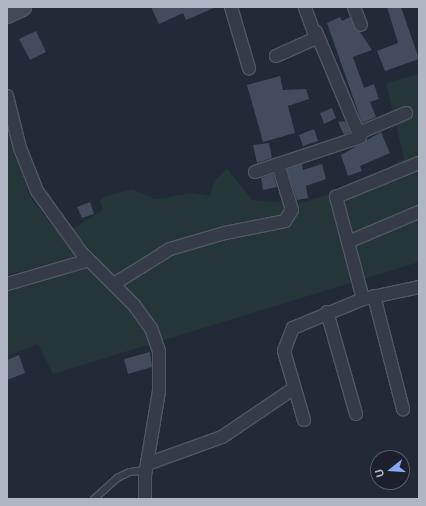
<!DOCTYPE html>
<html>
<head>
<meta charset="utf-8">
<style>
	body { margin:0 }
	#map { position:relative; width:426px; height:506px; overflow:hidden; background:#222937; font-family:"Noto Sans",sans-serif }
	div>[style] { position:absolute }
	.green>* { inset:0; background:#253639 }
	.building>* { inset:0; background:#434c5c }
	.roads { filter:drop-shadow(1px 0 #505662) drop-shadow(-1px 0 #505662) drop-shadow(0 1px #505662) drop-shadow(0 -1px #505662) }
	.service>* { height:6px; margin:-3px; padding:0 3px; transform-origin:3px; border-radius:3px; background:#353b47 }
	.minor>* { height:12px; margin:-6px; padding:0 6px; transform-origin:6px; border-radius:6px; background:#353b47 }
	.secondary>* { height:18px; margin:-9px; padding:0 9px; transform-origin:9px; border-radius:9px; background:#434a5a }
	span { translate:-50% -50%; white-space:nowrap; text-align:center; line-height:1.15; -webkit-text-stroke:4px #1b202c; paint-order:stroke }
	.frame { position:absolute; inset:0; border:8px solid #b0b6c4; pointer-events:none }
	.north { position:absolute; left:370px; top:450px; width:40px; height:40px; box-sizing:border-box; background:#1b202c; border:1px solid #575c69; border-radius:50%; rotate:253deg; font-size:11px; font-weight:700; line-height:16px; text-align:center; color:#b0b6c4 }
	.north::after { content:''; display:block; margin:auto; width:14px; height:18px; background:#87a8f1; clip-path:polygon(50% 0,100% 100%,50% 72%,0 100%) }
</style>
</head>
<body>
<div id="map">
	<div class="green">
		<i style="clip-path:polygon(419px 74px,419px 262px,53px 374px,38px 344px,7px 356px,7px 288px,84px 267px,96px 256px,72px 229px,103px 210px,100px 200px,106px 196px,132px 189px,155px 199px,194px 193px,210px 196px,214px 182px,227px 168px,252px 200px,298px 204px,356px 186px,404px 159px,386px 83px)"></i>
		<i style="clip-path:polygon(8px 131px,30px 197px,77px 257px,7px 275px)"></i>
	</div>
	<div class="building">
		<i style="clip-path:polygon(151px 7px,216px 7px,186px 20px,183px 13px,159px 24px)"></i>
		<i style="clip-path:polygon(387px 7px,401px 7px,419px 59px,385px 71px,377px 51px,398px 43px)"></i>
		<i style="clip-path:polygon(340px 17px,342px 21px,350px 17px,372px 50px,353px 57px,364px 88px,374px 84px,379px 99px,370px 102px,376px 117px,362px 123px,327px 23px)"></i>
		<i style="clip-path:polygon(36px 31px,46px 52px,30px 60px,19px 39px)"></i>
		<i style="clip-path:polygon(280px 76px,283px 90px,306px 89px,309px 99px,288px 106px,295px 133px,263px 142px,247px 85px)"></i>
		<i style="clip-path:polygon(332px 108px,336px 118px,324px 124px,320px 113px)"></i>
		<i style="clip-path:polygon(345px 121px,350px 132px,344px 135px,338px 122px)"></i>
		<i style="clip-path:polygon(314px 129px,318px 141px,303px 146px,299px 135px)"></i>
		<i style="clip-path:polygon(381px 132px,390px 153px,360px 166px,362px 171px,348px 176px,341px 155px)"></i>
		<i style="clip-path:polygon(269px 143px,272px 158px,257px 163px,253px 145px)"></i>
		<i style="clip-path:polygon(302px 164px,303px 170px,322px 164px,326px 179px,306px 186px,308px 198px,297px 200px,287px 169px)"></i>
		<i style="clip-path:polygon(273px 174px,277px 187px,263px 190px,261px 178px)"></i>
		<i style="clip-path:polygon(90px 202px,94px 214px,82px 218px,77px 207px)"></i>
		<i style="clip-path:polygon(150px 352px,152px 367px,128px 374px,124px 359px)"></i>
		<i style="clip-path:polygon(19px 355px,25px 373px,7px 380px,7px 360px)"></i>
	</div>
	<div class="roads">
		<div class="service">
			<i style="left:94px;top:499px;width:31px;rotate:-42deg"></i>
			<i style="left:117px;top:478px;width:14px;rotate:-25deg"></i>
			<i style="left:130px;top:472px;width:16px;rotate:-7deg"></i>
		</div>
		<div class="minor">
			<i style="left:231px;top:7px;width:64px;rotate:73.6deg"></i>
			<i style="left:354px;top:7px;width:19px;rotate:69deg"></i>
			<i style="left:276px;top:56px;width:44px;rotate:-24.2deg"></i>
			<i style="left:316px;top:38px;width:33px;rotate:-110deg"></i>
			<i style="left:7px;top:96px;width:54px;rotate:76deg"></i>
			<i style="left:20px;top:148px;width:46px;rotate:68.4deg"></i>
			<i style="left:37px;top:191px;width:75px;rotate:54.2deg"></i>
			<i style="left:81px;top:252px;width:75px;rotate:45deg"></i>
			<i style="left:134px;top:305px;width:29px;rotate:54deg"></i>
			<i style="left:151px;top:328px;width:24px;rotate:71deg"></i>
			<i style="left:159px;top:351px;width:40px;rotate:90deg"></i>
			<i style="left:159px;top:391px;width:86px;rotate:99.4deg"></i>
			<i style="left:145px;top:476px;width:23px;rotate:90deg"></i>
			<i style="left:361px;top:132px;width:49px;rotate:-22.9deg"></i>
			<i style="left:255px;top:172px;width:111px;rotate:-18.4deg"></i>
			<i style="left:360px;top:137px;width:114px;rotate:-112.7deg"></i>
			<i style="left:348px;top:242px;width:77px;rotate:-22.9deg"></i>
			<i style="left:7px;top:284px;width:85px;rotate:-16.3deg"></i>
			<i style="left:114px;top:284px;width:66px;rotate:-32deg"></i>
			<i style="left:170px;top:249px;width:57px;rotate:-16.2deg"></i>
			<i style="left:225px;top:233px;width:61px;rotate:-11.3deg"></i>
			<i style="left:285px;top:221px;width:13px;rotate:-58deg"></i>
			<i style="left:292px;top:210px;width:48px;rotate:-106.9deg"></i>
			<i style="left:374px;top:296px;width:117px;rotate:75.6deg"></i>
			<i style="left:363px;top:299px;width:106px;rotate:-104.8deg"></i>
			<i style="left:336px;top:197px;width:90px;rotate:-22.3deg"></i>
			<i style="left:327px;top:312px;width:106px;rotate:74.1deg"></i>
			<i style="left:304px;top:420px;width:72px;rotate:-106.2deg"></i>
			<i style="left:284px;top:351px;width:25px;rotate:-69deg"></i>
			<i style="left:293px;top:328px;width:76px;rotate:-22.5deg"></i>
			<i style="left:363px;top:299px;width:57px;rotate:-12.1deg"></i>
			<i style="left:147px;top:464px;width:80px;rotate:-19.8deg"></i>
			<i style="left:222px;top:437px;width:86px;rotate:-34.1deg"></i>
		</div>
		<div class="secondary">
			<i style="left:7px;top:14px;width:17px;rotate:-25deg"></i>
		</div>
	</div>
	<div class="frame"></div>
	<div class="north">U</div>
</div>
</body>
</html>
